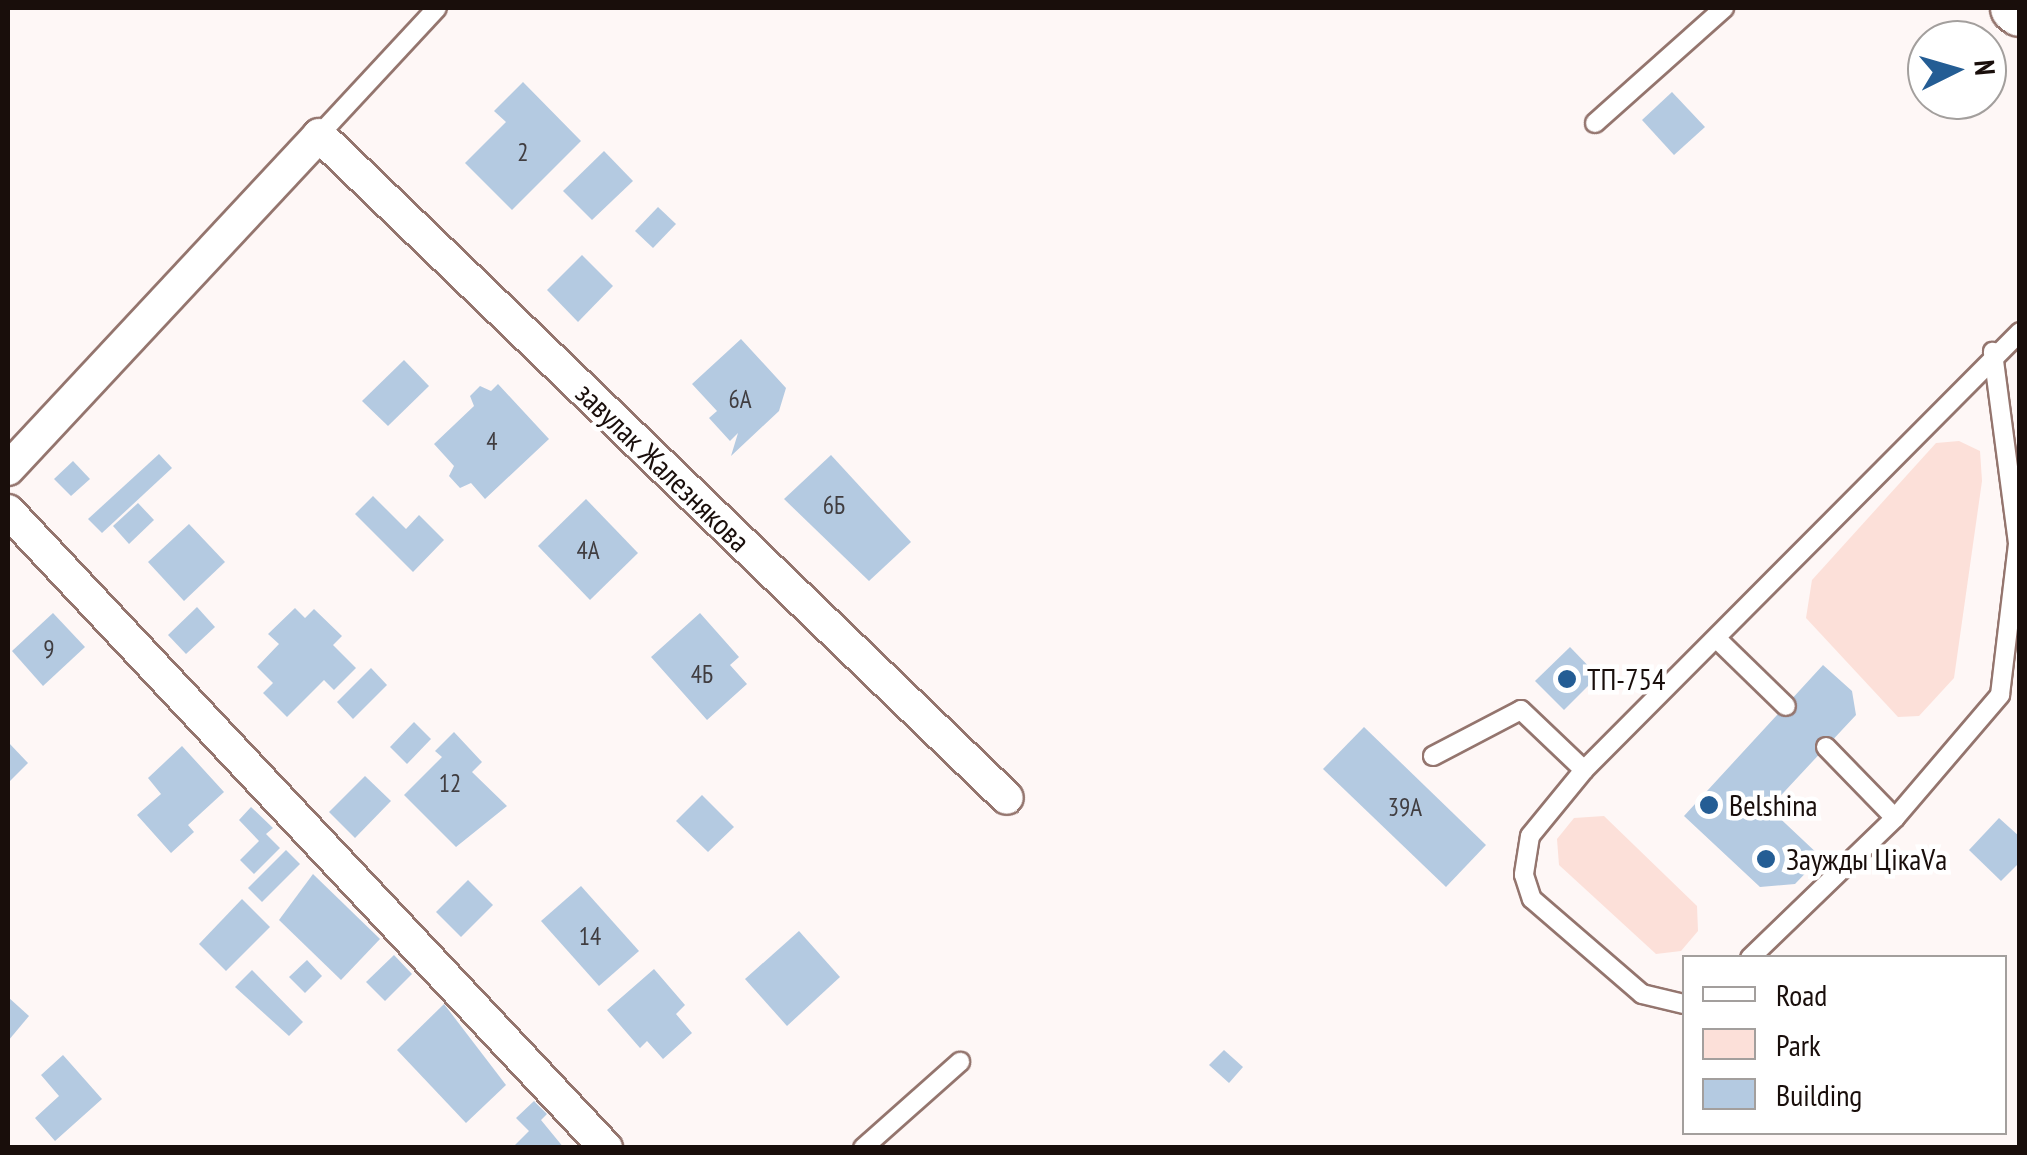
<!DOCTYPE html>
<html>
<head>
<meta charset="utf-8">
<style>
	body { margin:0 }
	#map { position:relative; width:2027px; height:1155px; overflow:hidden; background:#fef7f6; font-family:"PT Sans Narrow",sans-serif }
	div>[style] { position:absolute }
	.green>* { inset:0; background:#fce0d9 }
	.building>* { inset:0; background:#b4cae1 }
	.roads { filter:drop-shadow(2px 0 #94756e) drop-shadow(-2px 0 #94756e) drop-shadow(0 2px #94756e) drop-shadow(0 -2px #94756e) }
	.service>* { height:18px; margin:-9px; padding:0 9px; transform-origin:9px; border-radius:9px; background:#fff }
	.minor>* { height:32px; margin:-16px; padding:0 16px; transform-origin:16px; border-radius:16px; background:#fff }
	.secondary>* { height:48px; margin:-24px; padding:0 24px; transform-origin:24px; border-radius:24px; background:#fff }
	.dots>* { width:28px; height:28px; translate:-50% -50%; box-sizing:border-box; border:5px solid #fff; border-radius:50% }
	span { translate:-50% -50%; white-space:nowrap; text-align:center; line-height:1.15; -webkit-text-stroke:9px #fff; paint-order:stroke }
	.number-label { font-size:25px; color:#403d40 }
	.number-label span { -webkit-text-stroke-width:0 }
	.street-label { font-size:30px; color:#190e0b }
	.poi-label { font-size:30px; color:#190e0b }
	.left { translate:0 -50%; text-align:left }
	.frame { position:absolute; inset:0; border:10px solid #190e0b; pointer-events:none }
	.legend { position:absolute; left:1682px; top:955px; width:325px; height:180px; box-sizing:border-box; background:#fff; border:2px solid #a39f9d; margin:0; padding:12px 18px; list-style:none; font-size:30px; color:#190e0b }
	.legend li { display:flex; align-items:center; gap:20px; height:50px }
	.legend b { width:50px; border:2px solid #a39f9d }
	.north { position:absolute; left:1907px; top:20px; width:100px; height:100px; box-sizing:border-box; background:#fff; border:2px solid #a39f9d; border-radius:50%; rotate:85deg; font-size:28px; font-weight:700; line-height:40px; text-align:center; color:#190e0b }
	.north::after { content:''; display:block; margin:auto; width:35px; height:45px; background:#245d94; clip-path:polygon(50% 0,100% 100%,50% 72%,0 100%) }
</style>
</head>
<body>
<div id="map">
	<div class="green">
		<i style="clip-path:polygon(1959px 441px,1980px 451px,1982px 481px,1954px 678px,1919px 716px,1898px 717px,1806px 618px,1812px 580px,1936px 443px)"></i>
		<i style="clip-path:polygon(1604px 816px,1697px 906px,1698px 931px,1681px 951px,1656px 954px,1559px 865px,1557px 839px,1574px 818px)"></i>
	</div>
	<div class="building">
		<i style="clip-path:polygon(523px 82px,581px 141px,512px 210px,465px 163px,506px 122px,494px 111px)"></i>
		<i style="clip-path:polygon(1672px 92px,1705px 127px,1674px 155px,1642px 120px)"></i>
		<i style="clip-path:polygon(604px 151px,633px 181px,592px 220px,563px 191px)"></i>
		<i style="clip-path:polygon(658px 207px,676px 224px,653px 248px,635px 231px)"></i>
		<i style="clip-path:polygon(582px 255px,613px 286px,578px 322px,547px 290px)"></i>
		<i style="clip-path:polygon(741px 339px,786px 388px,779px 411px,731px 456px,738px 433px,730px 441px,709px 418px,717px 411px,692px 384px)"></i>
		<i style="clip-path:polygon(404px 360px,429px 386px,388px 426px,362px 401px)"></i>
		<i style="clip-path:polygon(498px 384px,549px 439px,485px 499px,471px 483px,460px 488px,449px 476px,454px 466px,434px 444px,474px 406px,470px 396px,480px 386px,491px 391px)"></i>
		<i style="clip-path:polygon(159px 454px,172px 468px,102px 533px,88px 519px)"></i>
		<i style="clip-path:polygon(831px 455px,911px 542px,869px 581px,784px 499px)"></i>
		<i style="clip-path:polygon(73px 461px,90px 479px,71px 496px,54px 479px)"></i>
		<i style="clip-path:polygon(373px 496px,406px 529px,419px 515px,444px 540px,413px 572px,355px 514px)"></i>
		<i style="clip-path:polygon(586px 499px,638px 553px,590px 600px,538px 546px)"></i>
		<i style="clip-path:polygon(138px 503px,154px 520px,129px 544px,113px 526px)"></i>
		<i style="clip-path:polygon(189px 524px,225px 562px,184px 601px,148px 562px)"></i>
		<i style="clip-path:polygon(197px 607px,215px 627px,186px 654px,168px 635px)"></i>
		<i style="clip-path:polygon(295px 608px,305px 618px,314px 609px,342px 636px,333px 645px,356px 668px,334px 690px,324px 680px,287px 717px,263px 693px,273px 683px,257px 667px,279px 644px,268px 634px)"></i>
		<i style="clip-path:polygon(53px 613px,85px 647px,43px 686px,12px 651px)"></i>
		<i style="clip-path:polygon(700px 613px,739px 657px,730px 665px,747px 684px,707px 720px,651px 657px)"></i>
		<i style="clip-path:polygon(1570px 647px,1598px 676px,1564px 710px,1535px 681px)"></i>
		<i style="clip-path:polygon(1823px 665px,1852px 691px,1856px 715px,1769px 808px,1821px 857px,1795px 884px,1760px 887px,1684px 816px)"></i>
		<i style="clip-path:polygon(371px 668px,387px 685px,353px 719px,337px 702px)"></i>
		<i style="clip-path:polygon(414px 722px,431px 739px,407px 764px,390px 747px)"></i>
		<i style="clip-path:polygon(1364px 727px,1486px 845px,1446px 887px,1323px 769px)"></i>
		<i style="clip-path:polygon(454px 732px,482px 762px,472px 772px,507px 806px,456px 847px,404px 795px,442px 757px,435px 751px)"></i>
		<i style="clip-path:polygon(8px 742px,28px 763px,8px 783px)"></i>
		<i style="clip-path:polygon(182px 746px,224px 792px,188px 825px,194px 832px,171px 853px,137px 815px,161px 794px,148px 778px)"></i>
		<i style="clip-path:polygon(365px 776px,391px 801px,355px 838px,329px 812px)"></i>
		<i style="clip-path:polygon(702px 795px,734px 827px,708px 852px,676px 821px)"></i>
		<i style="clip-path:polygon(251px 807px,273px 828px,266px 834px,280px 848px,254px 874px,240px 860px,259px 841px,239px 820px)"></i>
		<i style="clip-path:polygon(1999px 818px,2020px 837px,2020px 862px,2001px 881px,1969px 850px)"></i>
		<i style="clip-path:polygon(286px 850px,300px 864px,262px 902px,248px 888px)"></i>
		<i style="clip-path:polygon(313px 874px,380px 939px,341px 980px,279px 920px)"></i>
		<i style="clip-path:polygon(468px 880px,493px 905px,461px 937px,436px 912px)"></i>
		<i style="clip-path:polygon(581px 886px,639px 951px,599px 986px,541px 921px)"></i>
		<i style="clip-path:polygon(242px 899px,270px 927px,226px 971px,199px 944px)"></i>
		<i style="clip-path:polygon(799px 931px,840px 977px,787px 1026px,745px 979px)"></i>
		<i style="clip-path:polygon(394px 955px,412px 974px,385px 1001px,366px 982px)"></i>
		<i style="clip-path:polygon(307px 960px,322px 976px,305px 993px,289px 977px)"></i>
		<i style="clip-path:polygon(654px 969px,685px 1005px,676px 1014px,692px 1033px,663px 1059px,647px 1041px,640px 1048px,607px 1010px)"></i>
		<i style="clip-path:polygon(252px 970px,303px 1022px,289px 1036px,235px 987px)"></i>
		<i style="clip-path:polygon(8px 997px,29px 1016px,8px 1041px)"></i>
		<i style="clip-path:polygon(444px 1004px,506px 1085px,466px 1123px,397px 1050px)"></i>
		<i style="clip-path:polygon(1224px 1050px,1243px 1067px,1229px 1083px,1209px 1065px)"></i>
		<i style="clip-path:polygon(63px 1055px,102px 1099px,55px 1141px,35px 1118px,59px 1096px,41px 1075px)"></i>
		<i style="clip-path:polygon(534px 1101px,547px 1114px,541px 1120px,564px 1148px,512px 1148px,529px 1131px,516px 1118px)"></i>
	</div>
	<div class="roads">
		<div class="service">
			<i style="left:1595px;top:123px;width:173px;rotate:-41.7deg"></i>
			<i style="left:319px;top:135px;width:173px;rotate:-47.1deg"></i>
			<i style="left:1717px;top:639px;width:96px;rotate:44.2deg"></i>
			<i style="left:1826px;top:747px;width:99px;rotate:45.8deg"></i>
			<i style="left:1433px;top:756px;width:99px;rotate:-27.6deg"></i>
			<i style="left:1521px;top:710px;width:87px;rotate:43.6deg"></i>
			<i style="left:1584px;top:770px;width:618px;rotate:-45.13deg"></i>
			<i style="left:1584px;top:770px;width:85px;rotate:129.3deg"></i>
			<i style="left:1530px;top:836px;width:39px;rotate:99deg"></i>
			<i style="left:1524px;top:875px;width:25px;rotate:72deg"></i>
			<i style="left:1532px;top:899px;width:145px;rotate:40.8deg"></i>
			<i style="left:1642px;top:994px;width:43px;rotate:13.4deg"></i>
			<i style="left:1750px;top:958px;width:202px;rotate:-44deg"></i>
			<i style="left:1895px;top:818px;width:162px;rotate:-49.5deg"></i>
			<i style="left:2000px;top:695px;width:153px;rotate:-83.2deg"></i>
			<i style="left:2018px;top:543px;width:193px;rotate:-97.5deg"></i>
			<i style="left:863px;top:1148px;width:130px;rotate:-41.6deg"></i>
		</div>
		<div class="minor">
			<i style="left:8px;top:469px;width:456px;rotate:-47deg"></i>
			<i style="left:319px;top:135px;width:955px;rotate:43.94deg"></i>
			<i style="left:8px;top:511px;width:874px;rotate:46.81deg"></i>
		</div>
		<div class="secondary">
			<i style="left:2015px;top:8px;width:6px;rotate:39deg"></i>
		</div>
	</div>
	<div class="dots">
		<i style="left:1567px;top:679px;background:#245d94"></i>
		<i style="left:1709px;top:805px;background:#245d94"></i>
		<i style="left:1766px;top:859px;background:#245d94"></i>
	</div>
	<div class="number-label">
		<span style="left:523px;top:152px">2</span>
		<span style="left:740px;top:399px">6А</span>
		<span style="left:492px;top:441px">4</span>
		<span style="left:834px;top:505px">6Б</span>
		<span style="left:588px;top:550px">4А</span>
		<span style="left:49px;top:649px">9</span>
		<span style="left:702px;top:674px">4Б</span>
		<span style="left:450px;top:783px">12</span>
		<span style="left:1405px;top:807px">39А</span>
		<span style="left:590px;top:936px">14</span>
	</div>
	<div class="street-label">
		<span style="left:663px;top:467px;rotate:44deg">завулак Жалезнякова</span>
	</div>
	<div class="poi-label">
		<span class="left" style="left:1587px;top:679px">ТП-754</span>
		<span class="left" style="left:1729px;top:805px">Belshina</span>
		<span class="left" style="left:1786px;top:859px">Заужды ЦікаVа</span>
	</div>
	<div class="frame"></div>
	<ul class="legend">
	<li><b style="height:12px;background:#fff"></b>Road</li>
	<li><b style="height:28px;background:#fce0d9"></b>Park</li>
	<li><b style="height:28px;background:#b4cae1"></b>Building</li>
	</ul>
	<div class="north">N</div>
</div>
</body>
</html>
